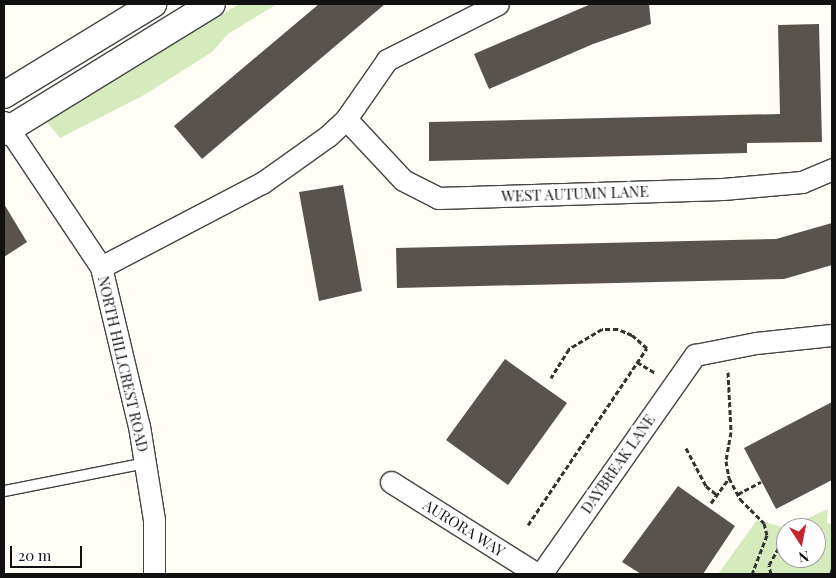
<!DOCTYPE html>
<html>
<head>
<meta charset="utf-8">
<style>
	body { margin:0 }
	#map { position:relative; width:836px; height:578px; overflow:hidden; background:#fffdf5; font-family:"Playfair Display",serif }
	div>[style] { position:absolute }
	.green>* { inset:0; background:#d5ebbd }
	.building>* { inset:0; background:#5a524d }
	.path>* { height:3px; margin-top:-1.5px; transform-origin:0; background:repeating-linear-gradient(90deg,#333 0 5px,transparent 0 7.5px) }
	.roads { filter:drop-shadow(1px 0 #444) drop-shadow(-1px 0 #444) drop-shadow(0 1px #444) drop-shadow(0 -1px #444) }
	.service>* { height:10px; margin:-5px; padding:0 5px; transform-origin:5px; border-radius:5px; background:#fff }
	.minor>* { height:21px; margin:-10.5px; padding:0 10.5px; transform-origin:10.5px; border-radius:10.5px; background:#fff }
	.tertiary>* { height:26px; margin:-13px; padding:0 13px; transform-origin:13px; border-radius:13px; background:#fff }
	span { translate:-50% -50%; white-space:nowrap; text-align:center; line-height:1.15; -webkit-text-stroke:5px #fff; paint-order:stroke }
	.street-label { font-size:15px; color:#111 }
	.frame { position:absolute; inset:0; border:5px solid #111; pointer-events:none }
	.north { position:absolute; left:776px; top:518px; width:50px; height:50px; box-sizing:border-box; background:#fff; border:1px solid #a0a0a0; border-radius:50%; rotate:169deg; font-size:14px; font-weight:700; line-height:20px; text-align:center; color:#111 }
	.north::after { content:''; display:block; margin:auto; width:18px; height:22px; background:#c4262e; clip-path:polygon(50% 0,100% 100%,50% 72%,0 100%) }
	.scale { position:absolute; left:10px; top:546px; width:72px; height:22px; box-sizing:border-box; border:2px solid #111; border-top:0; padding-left:6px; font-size:15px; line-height:18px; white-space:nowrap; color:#111; -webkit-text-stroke:4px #fff; paint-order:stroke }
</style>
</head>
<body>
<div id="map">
	<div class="green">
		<i style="clip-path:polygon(239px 4px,277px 4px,228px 34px,212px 52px,144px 95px,60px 138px,47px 122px)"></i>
		<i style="clip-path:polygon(828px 509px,827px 523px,832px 524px,832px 574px,718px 574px,757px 520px,786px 528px,786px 558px,816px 558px,816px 528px,786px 528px)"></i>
	</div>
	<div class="building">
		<i style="clip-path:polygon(319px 4px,385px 4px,202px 159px,174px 126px)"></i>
		<i style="clip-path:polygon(591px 4px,649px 4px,651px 24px,593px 44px,489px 89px,474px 54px)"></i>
		<i style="clip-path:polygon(819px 24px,822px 142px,747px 143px,747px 153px,429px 161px,429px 122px,780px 114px,778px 25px)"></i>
		<i style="clip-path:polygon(343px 185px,362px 291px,319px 301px,299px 192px)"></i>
		<i style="clip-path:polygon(4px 204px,27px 242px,4px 257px)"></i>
		<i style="clip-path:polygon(832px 223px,832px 265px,784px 279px,397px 288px,396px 248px,776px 239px)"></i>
		<i style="clip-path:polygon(505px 359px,567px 403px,508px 485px,446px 440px)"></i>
		<i style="clip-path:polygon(832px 402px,832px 480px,776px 509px,744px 448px)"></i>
		<i style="clip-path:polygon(678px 486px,735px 526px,703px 574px,641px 574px,622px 562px)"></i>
	</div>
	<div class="path">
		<i style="left:637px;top:362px;width:21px;rotate:31deg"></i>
		<i style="left:728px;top:372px;width:60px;rotate:87.1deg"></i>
		<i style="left:731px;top:432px;width:29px;rotate:100deg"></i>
		<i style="left:726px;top:461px;width:17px;rotate:80deg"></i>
		<i style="left:729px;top:478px;width:24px;rotate:62deg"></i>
		<i style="left:740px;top:499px;width:34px;rotate:45deg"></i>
		<i style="left:764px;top:523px;width:12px;rotate:76deg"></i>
		<i style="left:767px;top:535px;width:42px;rotate:111deg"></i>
		<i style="left:686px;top:448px;width:43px;rotate:62.2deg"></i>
		<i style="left:706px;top:486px;width:13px;rotate:39deg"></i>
		<i style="left:738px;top:494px;width:26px;rotate:-28deg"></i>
		<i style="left:711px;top:503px;width:31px;rotate:-54deg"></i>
		<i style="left:528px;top:525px;width:213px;rotate:-56.1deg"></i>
		<i style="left:647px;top:348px;width:20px;rotate:-139deg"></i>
		<i style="left:632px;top:335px;width:15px;rotate:-157deg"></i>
		<i style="left:618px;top:329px;width:16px;rotate:180deg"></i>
		<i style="left:602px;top:329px;width:39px;rotate:149deg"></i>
		<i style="left:569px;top:349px;width:34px;rotate:122deg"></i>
		<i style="left:771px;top:574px;width:9px;rotate:-103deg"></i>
		<i style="left:769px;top:565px;width:35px;rotate:-61deg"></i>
		<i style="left:831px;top:574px;width:5px;rotate:-79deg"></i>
	</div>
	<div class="roads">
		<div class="service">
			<i style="left:4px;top:491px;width:144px;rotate:-11.2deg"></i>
		</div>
		<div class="minor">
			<i style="left:346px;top:119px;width:83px;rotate:46.9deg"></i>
			<i style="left:403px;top:180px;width:39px;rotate:27deg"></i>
			<i style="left:438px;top:198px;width:285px;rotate:-1.8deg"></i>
			<i style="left:723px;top:189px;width:79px;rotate:-5.1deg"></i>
			<i style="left:802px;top:182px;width:33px;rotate:-23deg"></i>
			<i style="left:4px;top:122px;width:174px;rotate:56.2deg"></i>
			<i style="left:101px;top:267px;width:163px;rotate:76.6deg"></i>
			<i style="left:139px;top:426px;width:95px;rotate:80.9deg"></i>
			<i style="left:154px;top:520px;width:54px;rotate:90deg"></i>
			<i style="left:101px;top:267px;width:182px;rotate:-27.6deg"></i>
			<i style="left:262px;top:183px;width:81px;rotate:-35.5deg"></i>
			<i style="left:328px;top:136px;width:25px;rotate:-43deg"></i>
			<i style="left:346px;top:119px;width:72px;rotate:-55.2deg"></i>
			<i style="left:387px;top:60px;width:124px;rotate:-26.8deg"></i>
			<i style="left:391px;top:482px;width:173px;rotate:32.2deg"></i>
			<i style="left:541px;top:574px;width:268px;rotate:-54.9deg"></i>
			<i style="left:695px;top:355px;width:62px;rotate:-11.1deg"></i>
			<i style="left:756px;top:343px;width:76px;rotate:-6deg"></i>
		</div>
		<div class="tertiary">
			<i style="left:4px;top:95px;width:175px;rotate:-31.4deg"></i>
			<i style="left:4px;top:132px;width:244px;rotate:-31.6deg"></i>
		</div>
	</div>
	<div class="street-label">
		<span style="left:575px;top:194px;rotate:-2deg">WEST AUTUMN LANE</span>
		<span style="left:123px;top:364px;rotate:77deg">NORTH HILLCREST ROAD</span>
		<span style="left:618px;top:464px;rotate:-55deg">DAYBREAK LANE</span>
		<span style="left:464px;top:528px;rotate:32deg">AURORA WAY</span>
	</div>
	<div class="frame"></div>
	<div class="north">N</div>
	<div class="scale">20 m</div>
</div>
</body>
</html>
